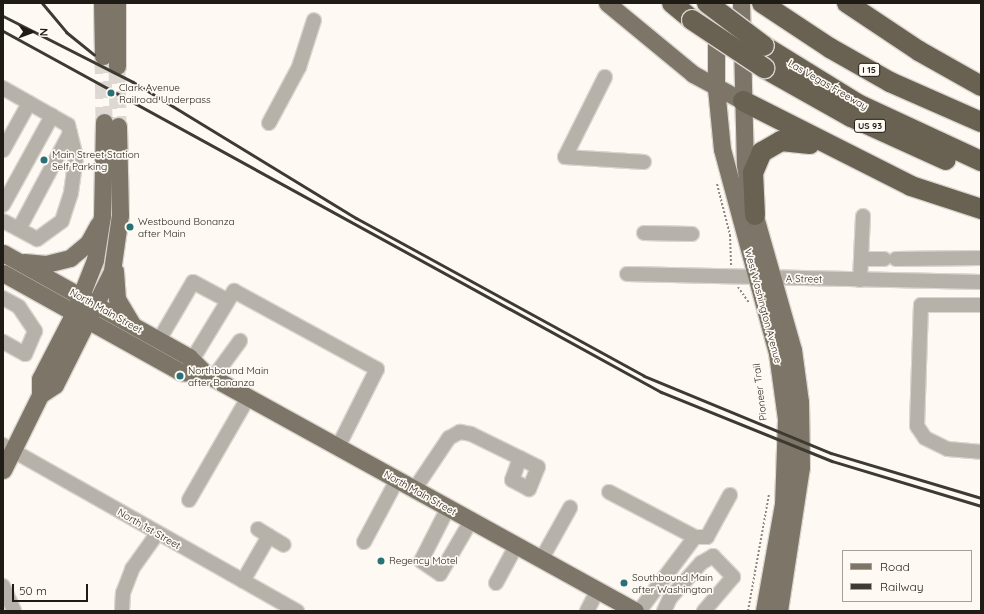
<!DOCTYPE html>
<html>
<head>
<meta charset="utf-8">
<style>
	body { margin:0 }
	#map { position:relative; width:984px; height:614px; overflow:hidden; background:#fefaf3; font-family:Quicksand,sans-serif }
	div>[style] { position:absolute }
	.major-tunnel>* { height:17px; margin-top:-8.5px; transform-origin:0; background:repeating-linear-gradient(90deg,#ddd9d2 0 17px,transparent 0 25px) }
	.path>* { height:2px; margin-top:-1px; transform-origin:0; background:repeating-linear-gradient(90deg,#8c8982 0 2px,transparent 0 4px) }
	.roads { filter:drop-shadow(1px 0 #dad6cf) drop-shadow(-1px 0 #dad6cf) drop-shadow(0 1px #dad6cf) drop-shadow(0 -1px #dad6cf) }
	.minor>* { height:14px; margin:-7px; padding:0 7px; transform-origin:7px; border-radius:7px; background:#b6b2aa }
	.major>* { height:17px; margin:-8.5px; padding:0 8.5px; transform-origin:8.5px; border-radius:8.5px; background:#7d7668 }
	.highway>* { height:20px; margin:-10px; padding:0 10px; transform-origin:10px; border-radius:10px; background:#696151 }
	.rail>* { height:3px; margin:-1.5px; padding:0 1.5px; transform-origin:1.5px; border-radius:1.5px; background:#3d3a33 }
	.bridges { filter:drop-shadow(1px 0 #dad6cf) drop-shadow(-1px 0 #dad6cf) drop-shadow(0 1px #dad6cf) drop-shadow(0 -1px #dad6cf) }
	.highway-bridge>* { height:20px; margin:-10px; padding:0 10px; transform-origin:10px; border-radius:10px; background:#696151 }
	.dots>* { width:11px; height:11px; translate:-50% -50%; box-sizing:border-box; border:2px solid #fefaf3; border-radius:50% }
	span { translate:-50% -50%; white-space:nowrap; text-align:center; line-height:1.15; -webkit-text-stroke:3.5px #fefaf3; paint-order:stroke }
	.shield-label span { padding:1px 3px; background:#fefaf3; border:1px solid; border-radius:3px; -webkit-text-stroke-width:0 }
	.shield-label { font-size:9px; color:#1f1c15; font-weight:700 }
	.street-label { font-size:10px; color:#1f1c15 }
	.poi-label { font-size:10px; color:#1f1c15 }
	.left { translate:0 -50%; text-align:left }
	.frame { position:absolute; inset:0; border:4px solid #1f1c15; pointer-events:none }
	.legend { position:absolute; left:842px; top:550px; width:130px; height:52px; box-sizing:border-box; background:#fefaf3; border:1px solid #a5a19a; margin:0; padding:5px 7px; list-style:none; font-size:12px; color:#1f1c15 }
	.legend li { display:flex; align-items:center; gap:8px; height:20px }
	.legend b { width:20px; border:1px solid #a5a19a }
	.north { position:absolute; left:12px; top:12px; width:40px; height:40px; -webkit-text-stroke:3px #fefaf3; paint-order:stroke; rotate:91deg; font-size:11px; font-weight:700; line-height:16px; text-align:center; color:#1f1c15 }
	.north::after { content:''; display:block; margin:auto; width:14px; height:18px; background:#1f1c15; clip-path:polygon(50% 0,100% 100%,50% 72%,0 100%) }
	.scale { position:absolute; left:12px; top:584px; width:76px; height:18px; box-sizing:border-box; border:2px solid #1f1c15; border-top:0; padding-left:5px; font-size:12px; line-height:14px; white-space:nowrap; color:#1f1c15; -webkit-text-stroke:3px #fefaf3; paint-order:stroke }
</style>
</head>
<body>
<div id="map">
	<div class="major-tunnel">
		<i style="left:103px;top:56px;width:66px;rotate:89.1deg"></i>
		<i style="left:117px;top:66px;width:60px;rotate:89deg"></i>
	</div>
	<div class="path">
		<i style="left:717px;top:184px;width:53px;rotate:75.7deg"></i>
		<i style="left:730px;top:235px;width:31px;rotate:88deg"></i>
		<i style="left:738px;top:287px;width:19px;rotate:55deg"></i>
		<i style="left:748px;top:611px;width:119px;rotate:-79.8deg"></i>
	</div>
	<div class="roads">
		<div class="minor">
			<i style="left:605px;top:77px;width:89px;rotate:116.6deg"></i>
			<i style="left:565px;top:157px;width:79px;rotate:3.6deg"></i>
			<i style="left:3px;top:88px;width:75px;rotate:29.6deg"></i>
			<i style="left:68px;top:125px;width:33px;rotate:76deg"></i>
			<i style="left:76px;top:157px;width:36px;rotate:98deg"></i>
			<i style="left:71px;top:193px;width:29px;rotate:108deg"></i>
			<i style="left:62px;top:221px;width:31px;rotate:144deg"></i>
			<i style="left:37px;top:239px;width:38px;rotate:-152deg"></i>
			<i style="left:269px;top:123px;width:64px;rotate:-61.8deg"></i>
			<i style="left:299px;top:67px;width:49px;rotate:-72.3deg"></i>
			<i style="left:3px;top:150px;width:54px;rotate:-61deg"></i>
			<i style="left:3px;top:205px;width:102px;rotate:-61.2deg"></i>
			<i style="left:19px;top:229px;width:109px;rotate:-62deg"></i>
			<i style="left:644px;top:233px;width:48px;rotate:1.2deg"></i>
			<i style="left:861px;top:259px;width:23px"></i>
			<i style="left:896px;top:259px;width:85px;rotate:-0.7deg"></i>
			<i style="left:627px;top:274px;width:354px;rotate:1.3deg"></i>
			<i style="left:860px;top:280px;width:64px;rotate:-87.3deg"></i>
			<i style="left:3px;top:298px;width:18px;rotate:29deg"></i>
			<i style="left:19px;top:307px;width:29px;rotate:56deg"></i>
			<i style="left:35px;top:331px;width:25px;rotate:113deg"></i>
			<i style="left:25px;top:354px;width:25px;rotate:-151deg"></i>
			<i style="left:981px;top:305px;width:60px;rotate:180deg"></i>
			<i style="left:921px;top:305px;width:121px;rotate:91.9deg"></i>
			<i style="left:917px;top:426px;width:14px;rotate:56deg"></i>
			<i style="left:925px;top:438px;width:25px;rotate:26deg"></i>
			<i style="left:948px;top:449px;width:33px;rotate:5deg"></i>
			<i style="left:159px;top:340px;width:67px;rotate:-59.6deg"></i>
			<i style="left:193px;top:282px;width:38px;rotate:28deg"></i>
			<i style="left:192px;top:360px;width:81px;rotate:-58.7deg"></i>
			<i style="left:234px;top:291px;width:163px;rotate:28.6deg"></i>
			<i style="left:377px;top:369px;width:87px;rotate:116.6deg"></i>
			<i style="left:213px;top:378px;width:46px;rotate:-53.9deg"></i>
			<i style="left:3px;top:445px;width:338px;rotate:29.5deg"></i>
			<i style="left:414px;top:490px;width:63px;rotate:-56.1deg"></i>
			<i style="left:449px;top:438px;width:13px;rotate:-29deg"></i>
			<i style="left:460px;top:432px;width:11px;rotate:10deg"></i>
			<i style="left:471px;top:434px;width:55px;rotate:26.1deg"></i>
			<i style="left:520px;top:458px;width:20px;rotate:27deg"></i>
			<i style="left:538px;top:467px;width:24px;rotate:112deg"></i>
			<i style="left:529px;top:489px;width:19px;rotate:-152deg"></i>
			<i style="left:512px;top:480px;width:23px;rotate:-70deg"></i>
			<i style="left:609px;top:492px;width:97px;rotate:27.6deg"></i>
			<i style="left:695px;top:537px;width:93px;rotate:127.1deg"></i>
			<i style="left:189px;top:500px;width:118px;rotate:-60deg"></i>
			<i style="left:448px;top:508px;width:59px;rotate:117deg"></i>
			<i style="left:421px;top:561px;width:23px;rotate:34deg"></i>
			<i style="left:440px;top:574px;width:61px;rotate:-59.7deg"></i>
			<i style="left:269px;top:536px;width:17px;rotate:31deg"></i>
			<i style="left:695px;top:537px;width:12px"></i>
			<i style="left:707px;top:537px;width:48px;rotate:-61.3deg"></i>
			<i style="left:364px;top:542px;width:70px;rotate:-62deg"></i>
			<i style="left:541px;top:560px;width:60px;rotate:-60.9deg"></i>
			<i style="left:243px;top:581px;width:52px;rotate:-60deg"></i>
			<i style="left:269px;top:536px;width:13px;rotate:-148deg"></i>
			<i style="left:496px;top:583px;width:42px;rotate:-61.6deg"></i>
			<i style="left:3px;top:586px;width:27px;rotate:66deg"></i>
			<i style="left:122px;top:611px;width:18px;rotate:-87deg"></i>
			<i style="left:123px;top:593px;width:26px;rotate:-69deg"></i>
			<i style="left:132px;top:569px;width:43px;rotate:-54.5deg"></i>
			<i style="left:587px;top:611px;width:22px;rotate:-63deg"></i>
			<i style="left:664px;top:611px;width:14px;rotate:-65deg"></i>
			<i style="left:670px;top:598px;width:47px;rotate:-48.5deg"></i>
			<i style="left:701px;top:563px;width:14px;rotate:-30deg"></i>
			<i style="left:713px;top:556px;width:29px;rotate:46deg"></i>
			<i style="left:733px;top:577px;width:45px;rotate:130.5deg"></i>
		</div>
		<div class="major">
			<i style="left:102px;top:3px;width:53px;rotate:88.9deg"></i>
			<i style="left:117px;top:3px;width:63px;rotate:90deg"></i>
			<i style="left:607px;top:3px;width:112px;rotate:39.5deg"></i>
			<i style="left:693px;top:74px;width:57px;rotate:28.4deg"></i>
			<i style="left:716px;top:3px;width:85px;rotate:90deg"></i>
			<i style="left:716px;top:88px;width:61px;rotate:84.4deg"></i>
			<i style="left:722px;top:149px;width:211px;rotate:74.9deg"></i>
			<i style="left:777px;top:353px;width:67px;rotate:82.2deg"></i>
			<i style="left:786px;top:419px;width:85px;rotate:92deg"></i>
			<i style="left:783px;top:504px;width:109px;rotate:100.1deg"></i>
			<i style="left:741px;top:3px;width:161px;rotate:88.6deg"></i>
			<i style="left:745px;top:164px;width:35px;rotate:82deg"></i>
			<i style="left:750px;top:199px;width:157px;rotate:74.1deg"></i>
			<i style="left:793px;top:350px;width:52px;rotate:82.3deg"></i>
			<i style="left:800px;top:402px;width:65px;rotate:89.1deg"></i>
			<i style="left:801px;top:467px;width:146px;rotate:98.7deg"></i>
			<i style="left:3px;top:253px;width:213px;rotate:29.2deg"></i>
			<i style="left:189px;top:357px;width:24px;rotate:45deg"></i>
			<i style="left:206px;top:374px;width:490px;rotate:28.9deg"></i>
			<i style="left:24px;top:262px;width:22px;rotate:5deg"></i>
			<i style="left:46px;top:264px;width:25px;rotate:-14deg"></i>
			<i style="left:70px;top:258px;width:23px;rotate:-40deg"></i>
			<i style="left:88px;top:243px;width:21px;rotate:-61deg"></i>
			<i style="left:115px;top:271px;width:28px;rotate:86deg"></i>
			<i style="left:117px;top:299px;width:29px;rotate:59deg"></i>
			<i style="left:3px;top:273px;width:204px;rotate:29.1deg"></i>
			<i style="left:181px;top:372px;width:25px;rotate:5deg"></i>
			<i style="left:40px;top:395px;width:16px;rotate:-90deg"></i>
			<i style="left:40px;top:379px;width:74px;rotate:-62.7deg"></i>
			<i style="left:74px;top:313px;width:57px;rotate:-68.4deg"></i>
			<i style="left:95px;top:260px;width:45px;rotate:-81deg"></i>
			<i style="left:102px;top:216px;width:94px;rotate:-88.8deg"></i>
			<i style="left:3px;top:470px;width:84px;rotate:-63.7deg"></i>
			<i style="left:40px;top:395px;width:18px;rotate:-34deg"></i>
			<i style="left:55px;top:385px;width:127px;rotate:-63.4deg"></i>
			<i style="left:112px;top:271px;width:57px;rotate:-81.9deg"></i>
			<i style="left:120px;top:215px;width:89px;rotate:-91.3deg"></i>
		</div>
		<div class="highway">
			<i style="left:672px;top:3px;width:26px;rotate:40deg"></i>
			<i style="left:762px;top:3px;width:82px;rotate:33.5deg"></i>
			<i style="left:830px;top:48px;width:69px;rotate:29.5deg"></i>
			<i style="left:890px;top:82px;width:99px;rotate:23.7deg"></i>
			<i style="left:847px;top:3px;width:87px;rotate:33.7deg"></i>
			<i style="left:919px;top:51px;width:71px;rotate:29.4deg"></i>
			<i style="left:764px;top:46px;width:110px;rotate:31.7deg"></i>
			<i style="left:858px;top:104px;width:136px;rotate:24.9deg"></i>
			<i style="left:764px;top:68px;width:100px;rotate:29.4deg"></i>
			<i style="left:851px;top:117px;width:104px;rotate:24.4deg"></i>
			<i style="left:743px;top:101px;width:188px;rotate:26.8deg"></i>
			<i style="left:911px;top:186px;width:74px;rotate:18.2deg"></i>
			<i style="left:755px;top:215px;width:42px;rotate:-92.7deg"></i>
			<i style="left:753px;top:173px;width:23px;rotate:-67deg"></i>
			<i style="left:762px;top:152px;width:22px;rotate:-30deg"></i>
			<i style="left:781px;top:141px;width:29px;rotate:6deg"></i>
		</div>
	</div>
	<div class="rail">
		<i style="left:42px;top:3px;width:38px;rotate:50deg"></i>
		<i style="left:66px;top:32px;width:36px;rotate:39deg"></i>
		<i style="left:3px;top:16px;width:146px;rotate:26.9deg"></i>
		<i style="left:133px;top:82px;width:261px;rotate:31.4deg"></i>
		<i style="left:356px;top:218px;width:328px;rotate:28.7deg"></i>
		<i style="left:644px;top:376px;width:202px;rotate:22.4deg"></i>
		<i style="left:831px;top:453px;width:157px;rotate:16.7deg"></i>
		<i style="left:3px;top:31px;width:751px;rotate:28.75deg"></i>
		<i style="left:661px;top:392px;width:184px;rotate:22deg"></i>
		<i style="left:832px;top:461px;width:156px;rotate:16.8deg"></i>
	</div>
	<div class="bridges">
		<div class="highway-bridge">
			<i style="left:707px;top:3px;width:71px;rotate:37deg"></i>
			<i style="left:692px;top:20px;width:87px;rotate:33.7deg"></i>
		</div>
	</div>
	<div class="dots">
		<i style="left:111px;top:93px;background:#287179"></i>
		<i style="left:44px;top:160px;background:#287179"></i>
		<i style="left:130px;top:227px;background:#287179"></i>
		<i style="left:180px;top:376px;background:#287179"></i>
		<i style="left:381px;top:561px;background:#287179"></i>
		<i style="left:624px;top:583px;background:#287179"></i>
	</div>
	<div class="shield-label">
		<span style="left:869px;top:70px">I 15</span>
		<span style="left:870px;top:126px">US 93</span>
	</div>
	<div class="street-label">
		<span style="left:828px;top:85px;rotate:30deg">Las Vegas Freeway</span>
		<span style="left:804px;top:279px;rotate:1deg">A Street</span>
		<span style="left:763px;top:306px;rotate:75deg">West Washington Avenue</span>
		<span style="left:106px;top:311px;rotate:29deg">North Main Street</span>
		<span style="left:760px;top:392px;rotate:-97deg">Pioneer Trail</span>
		<span style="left:420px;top:493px;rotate:29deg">North Main Street</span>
		<span style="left:149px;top:529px;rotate:30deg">North 1st Street</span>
	</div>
	<div class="poi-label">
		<span class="left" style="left:119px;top:93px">Clark Avenue<br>Railroad Underpass</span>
		<span class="left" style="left:52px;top:160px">Main Street Station<br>Self Parking</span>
		<span class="left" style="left:138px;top:227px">Westbound Bonanza<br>after Main</span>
		<span class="left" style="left:188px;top:376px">Northbound Main<br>after Bonanza</span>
		<span class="left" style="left:389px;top:561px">Regency Motel</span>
		<span class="left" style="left:632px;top:583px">Southbound Main<br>after Washington</span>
	</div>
	<div class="frame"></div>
	<ul class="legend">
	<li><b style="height:5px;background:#7d7668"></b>Road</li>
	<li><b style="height:5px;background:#3d3a33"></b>Railway</li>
	</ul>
	<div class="north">N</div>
	<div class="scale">50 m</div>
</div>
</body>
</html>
